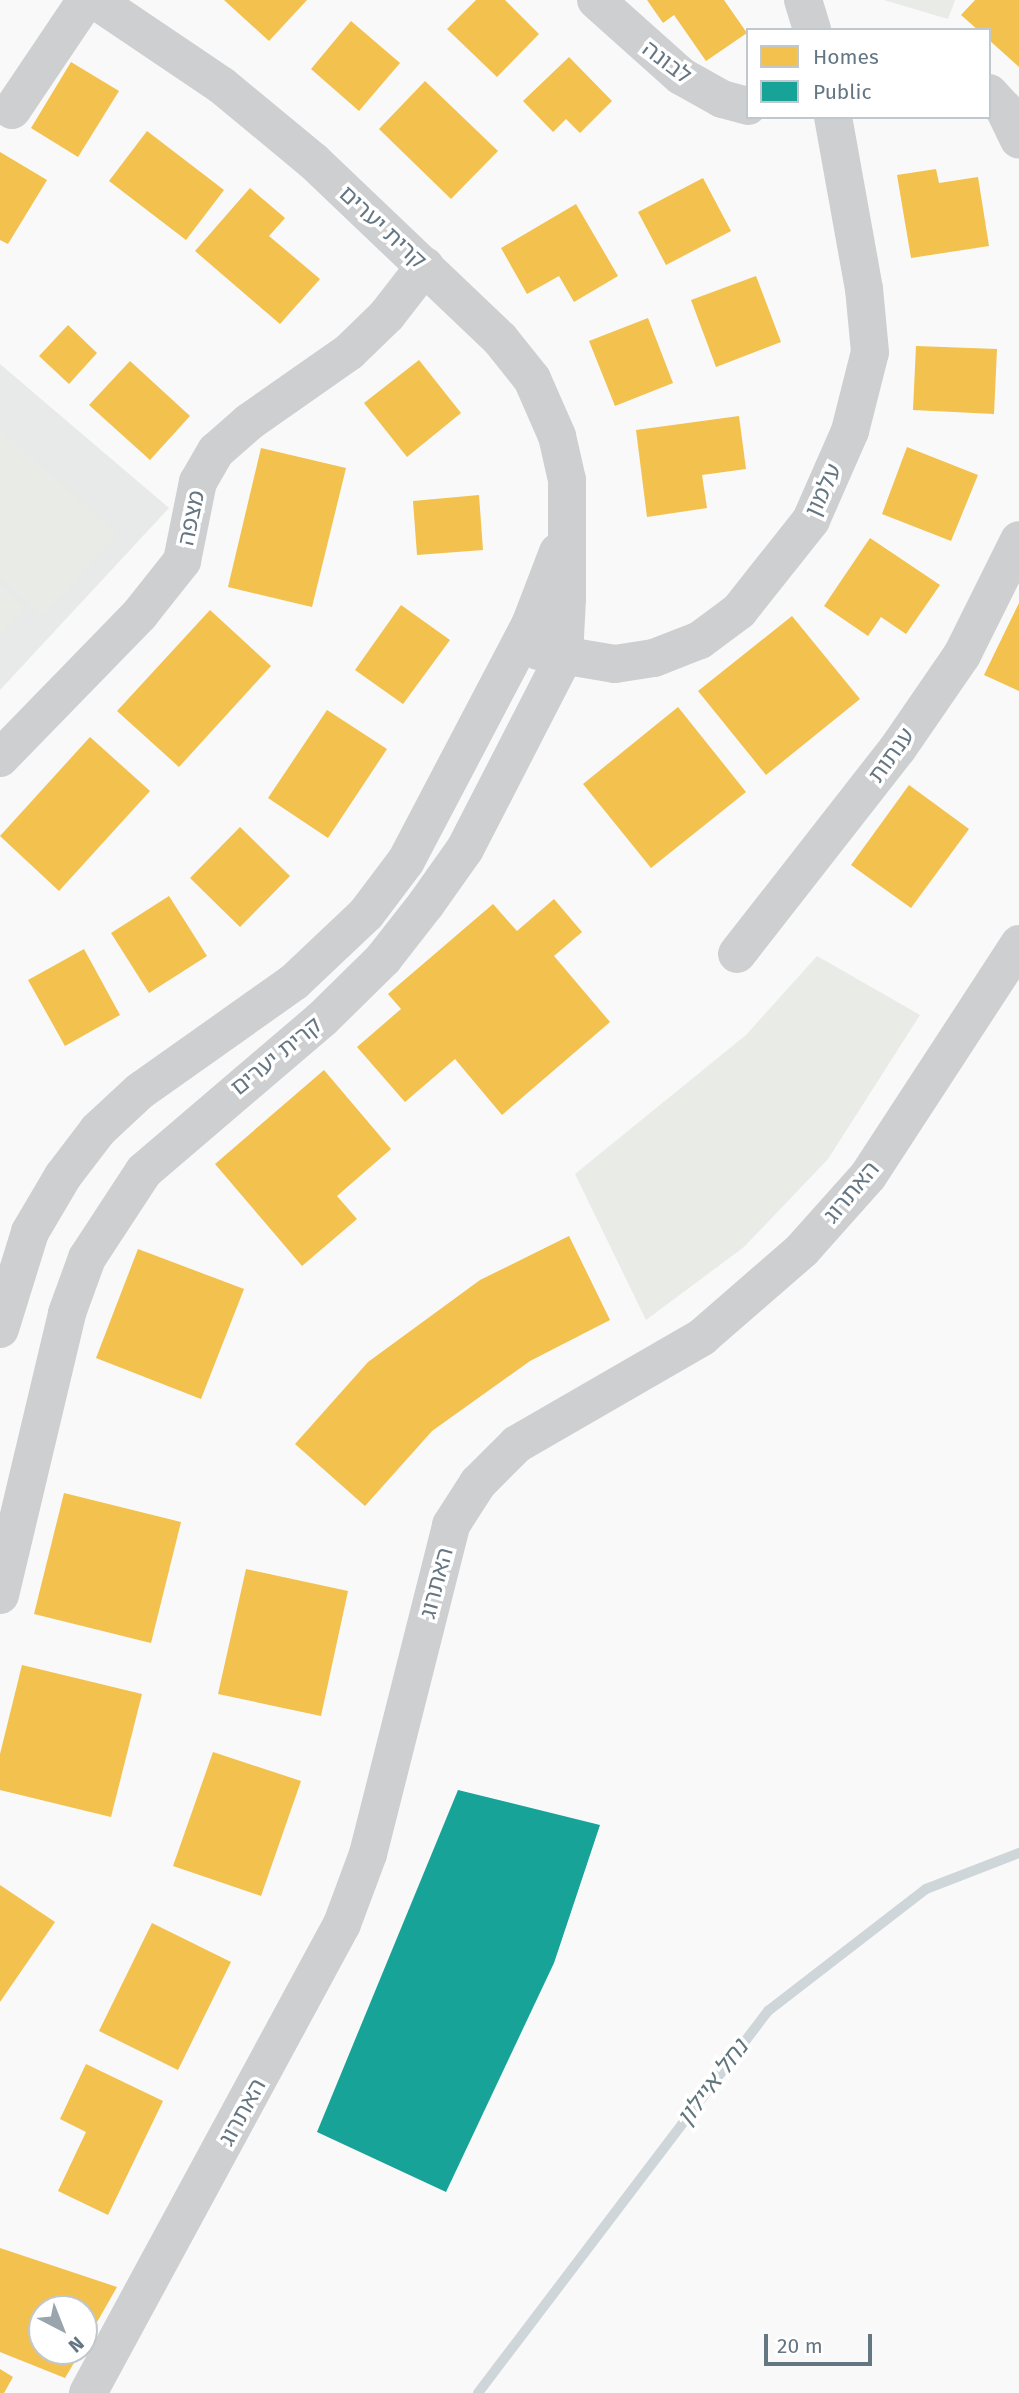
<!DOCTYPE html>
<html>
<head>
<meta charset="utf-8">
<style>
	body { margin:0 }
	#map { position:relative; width:1019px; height:2393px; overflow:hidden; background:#f9f9f9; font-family:"Fira Sans","Noto Sans Hebrew",sans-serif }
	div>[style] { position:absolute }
	.built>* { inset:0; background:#e8e9e9 }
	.green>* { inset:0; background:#e8ebe6 }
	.homes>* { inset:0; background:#f2c14e }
	.public>* { inset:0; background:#17a398 }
	.stream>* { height:10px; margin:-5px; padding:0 5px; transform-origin:5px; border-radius:5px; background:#ced6d9 }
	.street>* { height:38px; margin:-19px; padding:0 19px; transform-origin:19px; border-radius:19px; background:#cecfd0 }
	span { translate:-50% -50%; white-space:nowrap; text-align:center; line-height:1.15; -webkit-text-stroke:7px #fff; paint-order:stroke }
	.street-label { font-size:23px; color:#657683 }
	.water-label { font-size:24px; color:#60757c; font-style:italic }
	.legend { position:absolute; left:746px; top:28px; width:245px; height:91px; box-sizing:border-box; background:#fff; border:2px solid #c1c8cd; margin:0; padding:9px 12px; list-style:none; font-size:21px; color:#657683 }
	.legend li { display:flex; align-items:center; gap:14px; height:35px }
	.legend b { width:35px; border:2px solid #c1c8cd }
	.north { position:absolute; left:28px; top:2295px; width:70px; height:70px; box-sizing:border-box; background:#fff; border:2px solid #c1c8cd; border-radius:50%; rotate:138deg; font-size:19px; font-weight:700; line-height:28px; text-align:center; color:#657683 }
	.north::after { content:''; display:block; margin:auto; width:24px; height:32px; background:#99a4ac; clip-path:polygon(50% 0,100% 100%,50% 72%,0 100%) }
	.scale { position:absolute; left:764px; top:2334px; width:108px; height:32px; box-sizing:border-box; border:4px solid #657683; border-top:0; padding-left:9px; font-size:21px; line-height:24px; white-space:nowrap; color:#657683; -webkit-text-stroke:5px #fff; paint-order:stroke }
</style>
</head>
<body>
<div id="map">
	<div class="built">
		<i style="clip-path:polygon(0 364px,169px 508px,0 690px)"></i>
	</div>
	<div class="green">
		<i style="clip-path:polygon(884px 0,955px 0,948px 19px)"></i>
		<i style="clip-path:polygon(0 430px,117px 534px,43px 616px,0 577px)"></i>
		<i style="clip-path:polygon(0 585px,24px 607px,0 634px)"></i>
		<i style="clip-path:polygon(817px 956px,920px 1015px,828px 1159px,744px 1247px,646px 1320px,575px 1174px,746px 1035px)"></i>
	</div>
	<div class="homes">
		<i style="clip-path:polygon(224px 0,307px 0,269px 41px)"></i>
		<i style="clip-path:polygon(476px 0,505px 0,539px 34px,497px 77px,447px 29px)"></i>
		<i style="clip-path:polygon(647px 0,724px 0,747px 33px,706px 61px,674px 15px,663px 23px)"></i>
		<i style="clip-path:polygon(975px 0,1019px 0,1019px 67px,989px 40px,989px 30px,978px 30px,961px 15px)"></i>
		<i style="clip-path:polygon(351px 21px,400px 63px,359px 111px,311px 69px)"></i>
		<i style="clip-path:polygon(569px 57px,612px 101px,580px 133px,566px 119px,553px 132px,523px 101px)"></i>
		<i style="clip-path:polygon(71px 62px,119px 91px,78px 157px,31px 128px)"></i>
		<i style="clip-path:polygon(425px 81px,498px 151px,451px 199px,379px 129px)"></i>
		<i style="clip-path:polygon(147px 131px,224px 190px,186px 240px,109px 181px)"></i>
		<i style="clip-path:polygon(0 152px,47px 180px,8px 244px,0 240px)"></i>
		<i style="clip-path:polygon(936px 169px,939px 183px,978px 177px,989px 246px,911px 258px,897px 175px)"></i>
		<i style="clip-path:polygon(703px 178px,731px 231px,666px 265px,638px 212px)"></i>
		<i style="clip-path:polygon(250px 188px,285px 218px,269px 236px,320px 279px,280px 324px,195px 251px)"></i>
		<i style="clip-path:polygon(576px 204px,618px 276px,574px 302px,559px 276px,527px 294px,501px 248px)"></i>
		<i style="clip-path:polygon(756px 276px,781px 342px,716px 367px,691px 300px)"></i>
		<i style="clip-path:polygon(648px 318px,673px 383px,615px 406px,589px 341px)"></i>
		<i style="clip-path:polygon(68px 325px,97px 353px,69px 384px,39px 356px)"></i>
		<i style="clip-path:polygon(916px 346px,997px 349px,994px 414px,913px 410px)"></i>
		<i style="clip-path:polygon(419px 360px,461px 413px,407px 457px,364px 403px)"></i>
		<i style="clip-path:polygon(130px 361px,190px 416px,150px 460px,89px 405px)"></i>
		<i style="clip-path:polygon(739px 416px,746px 469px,702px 475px,707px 508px,647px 517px,636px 430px)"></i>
		<i style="clip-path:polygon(907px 447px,978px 475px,951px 541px,882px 514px)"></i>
		<i style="clip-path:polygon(261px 448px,346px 468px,312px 607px,228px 587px)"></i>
		<i style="clip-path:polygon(479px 495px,483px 550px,417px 555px,413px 501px)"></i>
		<i style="clip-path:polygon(870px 538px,940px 585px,906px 634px,881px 617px,868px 636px,824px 606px)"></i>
		<i style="clip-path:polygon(1019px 603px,1019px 691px,984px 675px)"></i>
		<i style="clip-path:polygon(401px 605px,450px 640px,403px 704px,355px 670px)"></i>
		<i style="clip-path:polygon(210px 610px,271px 666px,179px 767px,117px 711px)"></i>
		<i style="clip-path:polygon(792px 616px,860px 699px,766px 775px,698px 691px)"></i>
		<i style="clip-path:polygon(678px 707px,746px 792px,651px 868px,583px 784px)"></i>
		<i style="clip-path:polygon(327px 710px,387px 749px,328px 838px,268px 798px)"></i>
		<i style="clip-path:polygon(90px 737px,150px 791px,59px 891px,0 836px)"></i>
		<i style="clip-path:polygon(909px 785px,969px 829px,911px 908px,851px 865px)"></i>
		<i style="clip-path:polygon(240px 827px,290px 876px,240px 927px,190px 878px)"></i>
		<i style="clip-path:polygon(169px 896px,207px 956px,149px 993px,111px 933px)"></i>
		<i style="clip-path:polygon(554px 899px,582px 932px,554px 956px,610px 1022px,502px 1115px,455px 1059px,405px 1102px,357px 1047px,401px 1009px,388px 994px,493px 904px,517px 931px)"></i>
		<i style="clip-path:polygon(84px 949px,120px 1015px,65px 1046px,28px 980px)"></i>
		<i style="clip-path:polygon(324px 1070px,391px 1149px,337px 1196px,357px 1219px,302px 1266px,215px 1164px)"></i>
		<i style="clip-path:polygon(569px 1236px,610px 1320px,530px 1361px,432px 1431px,365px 1506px,295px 1444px,368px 1362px,480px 1280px)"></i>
		<i style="clip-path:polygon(138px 1249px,244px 1289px,201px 1399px,96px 1358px)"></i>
		<i style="clip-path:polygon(64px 1493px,181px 1522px,151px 1643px,34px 1614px)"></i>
		<i style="clip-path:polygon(246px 1569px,348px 1591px,321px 1716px,218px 1694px)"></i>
		<i style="clip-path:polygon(22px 1665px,142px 1694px,111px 1817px,0 1790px,0 1754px)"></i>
		<i style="clip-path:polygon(213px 1752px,301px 1781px,261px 1896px,173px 1866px)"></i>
		<i style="clip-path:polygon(0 1885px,55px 1922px,0 2002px)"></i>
		<i style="clip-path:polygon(152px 1923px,231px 1962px,178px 2070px,99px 2031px)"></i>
		<i style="clip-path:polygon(86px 2064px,163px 2101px,108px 2215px,58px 2191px,86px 2132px,60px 2119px)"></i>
		<i style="clip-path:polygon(0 2248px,117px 2287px,84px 2345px,84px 2309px,42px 2309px,42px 2351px,81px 2351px,65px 2378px,0 2352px)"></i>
		<i style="clip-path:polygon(0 2369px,13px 2377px,4px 2393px,0 2393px)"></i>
	</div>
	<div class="public">
		<i style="clip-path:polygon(458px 1790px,600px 1825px,554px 1963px,446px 2192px,317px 2132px)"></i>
	</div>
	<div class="stream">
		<i style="left:478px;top:2393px;width:480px;rotate:-52.8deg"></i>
		<i style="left:768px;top:2011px;width:200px;rotate:-37.7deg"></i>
		<i style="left:926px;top:1889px;width:100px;rotate:-21.2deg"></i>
	</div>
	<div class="street">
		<i style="left:596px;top:0;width:114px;rotate:41.8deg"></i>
		<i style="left:681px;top:76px;width:47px;rotate:29.3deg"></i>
		<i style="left:722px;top:99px;width:27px;rotate:15deg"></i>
		<i style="left:803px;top:0;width:31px;rotate:73deg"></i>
		<i style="left:989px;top:93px;width:22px;rotate:47deg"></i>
		<i style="left:1004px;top:109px;width:34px;rotate:64deg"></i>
		<i style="left:12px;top:110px;width:133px;rotate:-56.1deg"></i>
		<i style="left:538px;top:651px;width:78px;rotate:9.6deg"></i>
		<i style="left:615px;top:664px;width:39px;rotate:-9deg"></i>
		<i style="left:654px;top:658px;width:49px;rotate:-21.4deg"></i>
		<i style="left:700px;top:640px;width:49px;rotate:-36.6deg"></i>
		<i style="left:739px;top:611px;width:116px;rotate:-51.6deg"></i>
		<i style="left:811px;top:520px;width:97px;rotate:-66.3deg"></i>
		<i style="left:850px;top:431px;width:81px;rotate:-75.8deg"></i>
		<i style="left:870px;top:352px;width:63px;rotate:-95.4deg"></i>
		<i style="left:864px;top:289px;width:175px;rotate:-100.2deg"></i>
		<i style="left:0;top:758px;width:201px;rotate:-45.8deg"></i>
		<i style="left:140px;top:614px;width:68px;rotate:-51.6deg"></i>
		<i style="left:182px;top:561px;width:81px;rotate:-78.6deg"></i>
		<i style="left:198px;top:482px;width:36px;rotate:-60deg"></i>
		<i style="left:216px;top:451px;width:44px;rotate:-41.3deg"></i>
		<i style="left:249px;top:422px;width:122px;rotate:-35deg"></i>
		<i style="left:349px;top:352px;width:53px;rotate:-44.2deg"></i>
		<i style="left:387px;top:315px;width:62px;rotate:-52.2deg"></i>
		<i style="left:737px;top:954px;width:261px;rotate:-52deg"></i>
		<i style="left:898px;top:748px;width:113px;rotate:-55.5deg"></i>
		<i style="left:962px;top:655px;width:128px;rotate:-63.6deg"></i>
		<i style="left:0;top:1329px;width:102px;rotate:-72.8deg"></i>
		<i style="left:30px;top:1232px;width:65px;rotate:-59.5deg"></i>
		<i style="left:63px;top:1176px;width:58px;rotate:-52.7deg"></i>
		<i style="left:98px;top:1130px;width:57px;rotate:-42.9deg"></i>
		<i style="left:140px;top:1091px;width:189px;rotate:-35.3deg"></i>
		<i style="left:294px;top:982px;width:99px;rotate:-43.4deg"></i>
		<i style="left:366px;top:914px;width:66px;rotate:-53deg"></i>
		<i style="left:406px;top:861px;width:267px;rotate:-62.3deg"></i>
		<i style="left:530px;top:625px;width:78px;rotate:-69deg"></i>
		<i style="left:0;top:1595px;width:290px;rotate:-76.6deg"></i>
		<i style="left:67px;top:1313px;width:59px;rotate:-70deg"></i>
		<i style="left:87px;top:1258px;width:104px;rotate:-56.8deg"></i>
		<i style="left:144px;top:1171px;width:234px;rotate:-40.5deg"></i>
		<i style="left:322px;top:1019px;width:86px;rotate:-44.5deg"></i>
		<i style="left:383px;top:959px;width:70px;rotate:-52deg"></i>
		<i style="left:426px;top:904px;width:67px;rotate:-54.7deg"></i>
		<i style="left:465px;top:849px;width:217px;rotate:-62.8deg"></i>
		<i style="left:564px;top:656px;width:58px;rotate:-87deg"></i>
		<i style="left:567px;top:598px;width:118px;rotate:-90deg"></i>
		<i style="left:567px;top:480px;width:45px;rotate:-102.8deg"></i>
		<i style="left:557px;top:436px;width:62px;rotate:-113.7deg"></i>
		<i style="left:532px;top:379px;width:51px;rotate:-128.7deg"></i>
		<i style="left:500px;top:339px;width:258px;rotate:-136.4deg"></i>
		<i style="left:313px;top:161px;width:119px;rotate:-140.4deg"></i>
		<i style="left:221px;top:85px;width:152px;rotate:-146deg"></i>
		<i style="left:88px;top:2393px;width:533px;rotate:-61.56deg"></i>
		<i style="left:342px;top:1924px;width:75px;rotate:-69.6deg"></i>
		<i style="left:368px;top:1854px;width:339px;rotate:-75.8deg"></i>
		<i style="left:451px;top:1525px;width:50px;rotate:-57.3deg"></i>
		<i style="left:478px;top:1483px;width:55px;rotate:-45deg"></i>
		<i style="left:517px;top:1444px;width:214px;rotate:-30deg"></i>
		<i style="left:702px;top:1337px;width:133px;rotate:-41deg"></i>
		<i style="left:802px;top:1250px;width:99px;rotate:-48.3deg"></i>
		<i style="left:868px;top:1176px;width:277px;rotate:-56.9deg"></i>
	</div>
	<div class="street-label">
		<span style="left:667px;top:62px;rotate:37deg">לבונה</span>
		<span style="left:383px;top:227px;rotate:43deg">קרית יערים</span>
		<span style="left:823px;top:490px;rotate:-65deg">עלמון</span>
		<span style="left:191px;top:518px;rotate:-78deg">מצפה</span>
		<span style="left:891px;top:755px;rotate:-54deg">ענתות</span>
		<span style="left:276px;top:1056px;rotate:-39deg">קרית יערים</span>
		<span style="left:851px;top:1192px;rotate:-50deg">האתרוג</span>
		<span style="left:436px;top:1583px;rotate:-75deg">האתרוג</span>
		<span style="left:242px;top:2112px;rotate:-61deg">האתרוג</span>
	</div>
	<div class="water-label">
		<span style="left:713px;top:2083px;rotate:-53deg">נחל איילון</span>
	</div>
	<ul class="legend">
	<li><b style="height:19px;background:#f2c14e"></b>Homes</li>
	<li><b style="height:19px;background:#17a398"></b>Public</li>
	</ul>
	<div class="north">N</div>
	<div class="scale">20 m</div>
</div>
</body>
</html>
